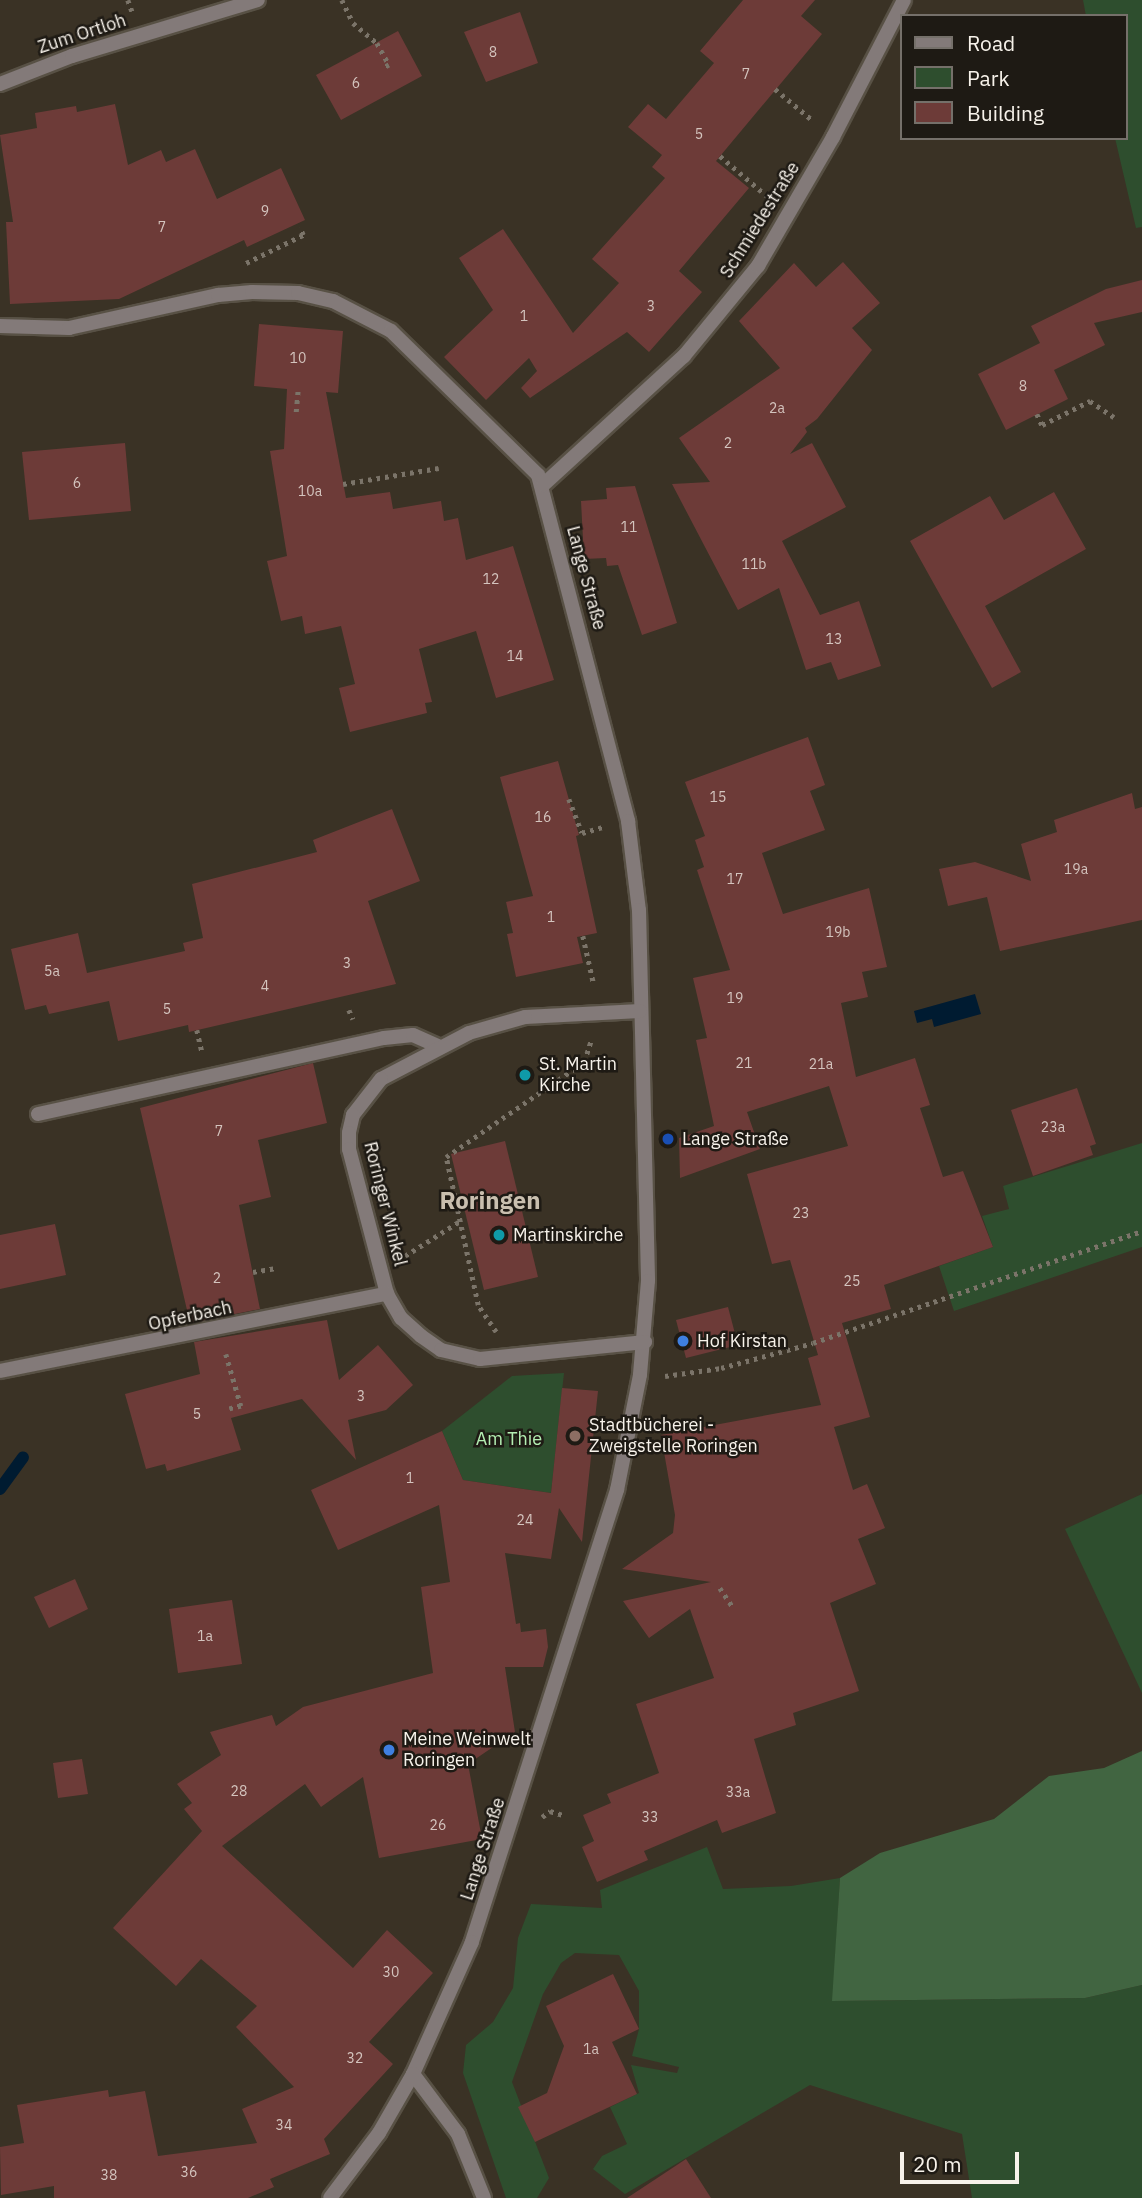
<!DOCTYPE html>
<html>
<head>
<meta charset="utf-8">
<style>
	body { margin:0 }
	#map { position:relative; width:1142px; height:2198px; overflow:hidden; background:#3a3225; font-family:"IBM Plex Sans",sans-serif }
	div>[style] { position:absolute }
	.green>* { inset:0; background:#2e4e2e }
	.forest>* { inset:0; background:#416541 }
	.water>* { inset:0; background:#001b31 }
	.stream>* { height:12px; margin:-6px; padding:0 6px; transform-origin:6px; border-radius:6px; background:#001b31 }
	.building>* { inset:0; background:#6d3b38 }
	.path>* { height:4.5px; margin-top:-2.25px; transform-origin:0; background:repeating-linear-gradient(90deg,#7b7469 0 3.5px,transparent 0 8.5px) }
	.roads { filter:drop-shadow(2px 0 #585145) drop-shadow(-2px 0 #585145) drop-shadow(0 2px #585145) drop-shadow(0 -2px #585145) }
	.service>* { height:14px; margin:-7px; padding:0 7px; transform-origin:7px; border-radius:7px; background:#837a79 }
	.minor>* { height:14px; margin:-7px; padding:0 7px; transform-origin:7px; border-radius:7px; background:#837a79 }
	.dots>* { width:19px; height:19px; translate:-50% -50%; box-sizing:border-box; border:4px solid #1e1a14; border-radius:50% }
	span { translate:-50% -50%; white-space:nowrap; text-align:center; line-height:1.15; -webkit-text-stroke:5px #1e1a14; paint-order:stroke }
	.number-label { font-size:14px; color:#d4c4be }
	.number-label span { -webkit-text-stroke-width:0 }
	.street-label { font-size:18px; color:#f7f2ea }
	.poi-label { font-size:18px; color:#f7f2ea }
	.left { translate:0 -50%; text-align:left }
	.park-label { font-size:18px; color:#b4efb3 }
	.district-label { font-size:24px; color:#c9bfaf; font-weight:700 }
	.legend { position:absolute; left:900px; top:14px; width:228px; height:126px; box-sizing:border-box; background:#1e1a14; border:2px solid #75706a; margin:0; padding:9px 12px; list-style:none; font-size:21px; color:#f7f2ea }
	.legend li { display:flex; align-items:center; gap:14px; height:35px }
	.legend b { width:35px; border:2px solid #75706a }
	.scale { position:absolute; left:900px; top:2152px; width:119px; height:32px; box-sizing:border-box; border:4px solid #f7f2ea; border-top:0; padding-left:9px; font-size:21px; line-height:24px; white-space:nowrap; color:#f7f2ea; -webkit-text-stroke:5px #1e1a14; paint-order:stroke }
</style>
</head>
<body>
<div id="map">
	<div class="green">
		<i style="clip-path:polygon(1083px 0,1142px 0,1142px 227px,1136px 228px,1115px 138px,1126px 138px,1126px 16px,1086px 16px)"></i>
		<i style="clip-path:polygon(1142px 1143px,1142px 1247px,954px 1311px,939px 1266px,993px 1247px,982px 1216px,1009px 1209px,1003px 1186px)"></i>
		<i style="clip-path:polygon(564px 1373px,551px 1493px,463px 1480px,442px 1431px,512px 1376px)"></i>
		<i style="clip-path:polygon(1142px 1494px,1142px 1693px,1065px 1529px)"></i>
		<i style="clip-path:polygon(707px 1847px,723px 1889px,791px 1886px,840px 1878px,833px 2001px,1085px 1998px,1142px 1985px,1142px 2198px,972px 2198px,962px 2134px,810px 2085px,625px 2194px,593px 2169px,602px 2156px,627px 2144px,610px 2107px,639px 2093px,631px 2065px,677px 2073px,679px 2067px,632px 2056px,639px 2029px,639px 1991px,619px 1955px,575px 1953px,561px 1963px,543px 1994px,512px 2082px,549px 2178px,537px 2198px,506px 2198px,463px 2073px,466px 2045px,493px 2022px,513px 1988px,518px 1938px,531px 1904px,602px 1908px,600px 1890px)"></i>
	</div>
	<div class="forest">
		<i style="clip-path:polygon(1142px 1751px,1142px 1985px,1085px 1998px,832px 2001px,840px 1878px,880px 1853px,994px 1819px,1049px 1776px,1104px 1768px)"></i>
	</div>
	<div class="water">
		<i style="clip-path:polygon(975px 994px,981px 1014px,934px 1027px,932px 1019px,917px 1023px,914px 1011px)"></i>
	</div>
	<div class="stream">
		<i style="left:0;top:1489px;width:39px;rotate:-54deg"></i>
	</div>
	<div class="building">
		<i style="clip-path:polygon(743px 0,815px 0,801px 16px,822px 34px,716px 161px,749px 188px,679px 271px,702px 292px,649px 352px,627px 332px,530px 398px,521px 388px,537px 371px,529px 358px,486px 400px,444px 357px,493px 310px,459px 258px,503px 229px,573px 333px,619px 283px,592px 259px,665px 178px,652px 167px,662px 155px,628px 127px,648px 104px,666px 119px,714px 63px,700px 51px)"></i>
		<i style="clip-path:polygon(520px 12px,538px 63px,486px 82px,464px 32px)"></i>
		<i style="clip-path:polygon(398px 31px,422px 76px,341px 120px,316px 75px)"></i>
		<i style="clip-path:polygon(115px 104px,128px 165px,161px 150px,166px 162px,195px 149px,217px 199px,281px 168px,305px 220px,247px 247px,244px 240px,119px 299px,10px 304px,6px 222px,13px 222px,0 135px,37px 128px,35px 113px,76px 106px,77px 112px)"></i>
		<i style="clip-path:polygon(843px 262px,880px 303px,852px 328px,872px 350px,817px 419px,805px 428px,807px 432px,790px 454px,812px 443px,846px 507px,782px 541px,820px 615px,859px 601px,881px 666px,838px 680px,831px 662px,806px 670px,779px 588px,738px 610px,672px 484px,710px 482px,679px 438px,780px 368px,739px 321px,794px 263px,816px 287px)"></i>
		<i style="clip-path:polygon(1142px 280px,1142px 312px,1094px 323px,1105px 345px,1054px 370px,1068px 399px,1006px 430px,978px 374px,1040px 343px,1031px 326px,1106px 289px)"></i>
		<i style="clip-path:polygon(259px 324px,343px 331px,338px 393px,326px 392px,346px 498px,390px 492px,393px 509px,441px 501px,444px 521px,458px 518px,466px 560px,513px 546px,554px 680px,496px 698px,476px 631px,419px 649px,432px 702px,425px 703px,427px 713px,350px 732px,339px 688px,355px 684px,341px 626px,305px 634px,302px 616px,281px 621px,267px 561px,287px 556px,270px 451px,284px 449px,287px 389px,254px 386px)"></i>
		<i style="clip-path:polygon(125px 443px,131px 511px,29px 520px,22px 452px)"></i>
		<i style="clip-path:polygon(635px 486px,677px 623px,642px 635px,618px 565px,607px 566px,606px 558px,584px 559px,581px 501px,607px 499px,606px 488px)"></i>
		<i style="clip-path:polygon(1054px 492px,1086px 549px,985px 606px,1021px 672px,992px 688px,910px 541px,990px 496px,1004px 520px)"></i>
		<i style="clip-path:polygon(808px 737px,825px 785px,810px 791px,825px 830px,762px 853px,783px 914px,869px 888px,887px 967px,862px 972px,868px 997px,841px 1003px,856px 1077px,915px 1058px,930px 1105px,920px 1108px,943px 1177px,963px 1171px,993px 1247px,884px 1285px,891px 1309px,842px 1323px,870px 1417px,834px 1427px,853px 1490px,867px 1484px,885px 1528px,858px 1539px,876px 1584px,830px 1603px,859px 1691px,793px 1713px,796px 1725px,754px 1739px,776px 1813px,722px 1833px,717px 1820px,644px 1851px,648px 1860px,597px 1882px,582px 1847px,594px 1841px,583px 1815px,611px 1803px,607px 1794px,659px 1773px,636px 1704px,714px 1678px,690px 1609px,649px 1638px,623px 1601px,711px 1582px,622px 1569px,673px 1533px,675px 1515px,661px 1435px,821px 1405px,808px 1358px,818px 1355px,790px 1260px,772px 1264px,747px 1174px,848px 1146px,829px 1086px,747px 1112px,760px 1149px,680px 1178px,679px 1138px,714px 1126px,696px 1040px,707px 1038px,693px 978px,730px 970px,697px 870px,704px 867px,695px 840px,705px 836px,685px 782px)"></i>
		<i style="clip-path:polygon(558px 761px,579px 835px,576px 836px,597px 933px,577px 937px,583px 963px,516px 977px,507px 934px,513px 933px,506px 902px,533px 896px,500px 777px)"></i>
		<i style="clip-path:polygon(1132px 793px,1135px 809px,1142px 807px,1142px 920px,1000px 951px,987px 897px,948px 906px,939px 869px,975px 862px,1031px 881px,1021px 844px,1057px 832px,1054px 820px)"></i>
		<i style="clip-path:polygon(392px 809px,420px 881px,368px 901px,396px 984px,189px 1032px,188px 1025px,118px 1041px,109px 1001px,49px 1014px,46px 1005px,25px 1010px,11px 949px,78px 933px,87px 973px,185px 951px,183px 943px,203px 938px,192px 884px,317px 852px,313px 840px)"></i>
		<i style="clip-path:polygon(313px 1063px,327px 1123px,258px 1140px,271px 1197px,239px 1205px,260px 1309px,190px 1323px,140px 1108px)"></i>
		<i style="clip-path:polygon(1077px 1088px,1096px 1144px,1090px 1146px,1093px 1155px,1033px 1176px,1011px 1110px)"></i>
		<i style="clip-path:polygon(505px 1141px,538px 1277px,484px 1290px,451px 1154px)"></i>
		<i style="clip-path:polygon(55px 1224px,66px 1275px,0 1289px,0 1235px)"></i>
		<i style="clip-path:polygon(728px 1307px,738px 1345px,686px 1358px,676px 1320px)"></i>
		<i style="clip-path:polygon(327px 1320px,339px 1380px,378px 1345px,413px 1385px,386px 1410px,348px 1420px,356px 1460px,302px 1399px,231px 1418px,241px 1450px,167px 1471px,165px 1464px,146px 1469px,125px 1394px,200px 1374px,194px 1342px)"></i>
		<i style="clip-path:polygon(562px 1388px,598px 1391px,582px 1542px,559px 1508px,551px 1559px,505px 1553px,516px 1624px,520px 1623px,521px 1632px,546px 1629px,548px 1647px,543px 1667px,505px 1667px,515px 1732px,468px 1764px,482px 1839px,379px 1858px,363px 1777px,321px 1807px,305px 1784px,222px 1846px,353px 1968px,387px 1930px,433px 1973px,369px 2042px,393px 2064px,324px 2139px,330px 2154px,270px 2179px,274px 2187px,248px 2198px,54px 2198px,54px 2186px,1px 2195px,0 2147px,24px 2143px,17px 2105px,108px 2090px,109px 2097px,145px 2091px,158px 2156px,257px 2143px,242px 2109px,294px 2087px,236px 2027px,257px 2006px,201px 1959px,176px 1986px,113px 1928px,202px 1831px,184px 1809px,192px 1803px,177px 1784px,221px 1755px,210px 1732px,272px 1715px,276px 1726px,303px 1707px,433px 1673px,421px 1587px,450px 1582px,439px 1505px,338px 1550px,311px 1490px,442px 1431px,463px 1480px,551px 1493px)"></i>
		<i style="clip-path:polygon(75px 1579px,88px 1609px,49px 1628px,34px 1597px)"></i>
		<i style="clip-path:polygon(232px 1600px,242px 1664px,178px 1673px,169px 1609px)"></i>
		<i style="clip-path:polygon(82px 1759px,88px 1794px,58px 1798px,53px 1763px)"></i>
		<i style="clip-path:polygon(613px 1974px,639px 2029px,612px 2042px,637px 2094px,535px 2142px,518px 2107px,547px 2093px,564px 2046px,546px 2006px)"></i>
		<i style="clip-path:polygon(686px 2159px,711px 2198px,627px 2198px)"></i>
	</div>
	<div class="path">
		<i style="left:128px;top:0;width:12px;rotate:70deg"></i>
		<i style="left:342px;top:0;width:25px;rotate:64deg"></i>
		<i style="left:353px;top:23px;width:31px;rotate:40deg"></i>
		<i style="left:377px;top:43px;width:25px;rotate:61deg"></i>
		<i style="left:389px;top:65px;width:7px;rotate:153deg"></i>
		<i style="left:775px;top:89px;width:47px;rotate:39.8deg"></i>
		<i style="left:720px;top:156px;width:62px;rotate:40.4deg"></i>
		<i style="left:246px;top:263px;width:64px;rotate:-26.2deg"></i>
		<i style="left:303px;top:235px;width:8px;rotate:-113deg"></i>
		<i style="left:296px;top:412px;width:23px;rotate:-85deg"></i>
		<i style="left:1037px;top:414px;width:12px;rotate:66deg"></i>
		<i style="left:1042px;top:425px;width:54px;rotate:-26.6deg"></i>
		<i style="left:1090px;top:401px;width:29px;rotate:34deg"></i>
		<i style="left:343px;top:484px;width:97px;rotate:-9.5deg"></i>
		<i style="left:569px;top:799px;width:36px;rotate:69deg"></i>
		<i style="left:582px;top:833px;width:22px;rotate:-16deg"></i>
		<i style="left:583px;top:936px;width:50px;rotate:77.3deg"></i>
		<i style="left:349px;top:1010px;width:10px;rotate:66deg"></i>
		<i style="left:197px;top:1030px;width:23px;rotate:77deg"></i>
		<i style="left:405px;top:1256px;width:65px;rotate:-32.5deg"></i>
		<i style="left:253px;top:1272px;width:22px;rotate:-10deg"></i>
		<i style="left:496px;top:1332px;width:32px;rotate:-124deg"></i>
		<i style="left:478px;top:1305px;width:151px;rotate:-102.2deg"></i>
		<i style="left:446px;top:1157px;width:168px;rotate:-34.5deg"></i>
		<i style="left:584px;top:1062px;width:22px;rotate:-72deg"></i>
		<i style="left:226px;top:1354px;width:54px;rotate:73.9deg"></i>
		<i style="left:241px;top:1406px;width:12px;rotate:166deg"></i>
		<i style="left:665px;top:1376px;width:57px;rotate:-8.1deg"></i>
		<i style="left:721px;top:1368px;width:95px;rotate:-15.2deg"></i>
		<i style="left:813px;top:1343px;width:348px;rotate:-18.8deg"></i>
		<i style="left:720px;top:1588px;width:22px;rotate:56deg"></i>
		<i style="left:542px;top:1817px;width:10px;rotate:-37deg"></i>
		<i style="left:550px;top:1811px;width:14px;rotate:17deg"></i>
	</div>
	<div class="roads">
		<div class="service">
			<i style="left:38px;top:1114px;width:354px;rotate:-12.4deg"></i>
			<i style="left:384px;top:1038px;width:29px;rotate:-6deg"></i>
			<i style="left:413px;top:1035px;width:27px;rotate:24deg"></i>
		</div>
		<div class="minor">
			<i style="left:0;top:84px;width:77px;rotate:-21.3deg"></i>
			<i style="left:72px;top:56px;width:194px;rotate:-16.8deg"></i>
			<i style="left:0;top:326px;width:69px;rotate:1.7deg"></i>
			<i style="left:69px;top:328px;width:153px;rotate:-12.5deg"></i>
			<i style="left:218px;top:295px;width:34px;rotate:-5deg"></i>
			<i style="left:252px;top:292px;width:46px;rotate:1.2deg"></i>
			<i style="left:298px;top:293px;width:36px;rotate:13deg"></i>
			<i style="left:333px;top:301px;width:65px;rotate:27.3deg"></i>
			<i style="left:391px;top:331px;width:206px;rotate:44.4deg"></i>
			<i style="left:538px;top:475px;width:358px;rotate:75.4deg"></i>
			<i style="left:628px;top:821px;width:90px;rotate:83deg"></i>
			<i style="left:639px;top:910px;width:371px;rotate:88.6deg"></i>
			<i style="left:648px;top:1281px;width:94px;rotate:94.9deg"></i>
			<i style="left:640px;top:1375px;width:117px;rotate:101.3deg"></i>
			<i style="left:617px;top:1490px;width:475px;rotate:107.8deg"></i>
			<i style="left:472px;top:1942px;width:145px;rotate:114.1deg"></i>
			<i style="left:413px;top:2074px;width:68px;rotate:120deg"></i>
			<i style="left:379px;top:2133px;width:81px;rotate:127deg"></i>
			<i style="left:543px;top:485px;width:191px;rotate:-42.5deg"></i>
			<i style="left:684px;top:356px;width:117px;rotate:-50.6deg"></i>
			<i style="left:758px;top:266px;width:149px;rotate:-59.8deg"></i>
			<i style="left:833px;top:137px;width:154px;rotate:-62.6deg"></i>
			<i style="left:640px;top:1011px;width:115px;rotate:177deg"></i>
			<i style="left:525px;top:1017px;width:58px;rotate:164.1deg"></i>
			<i style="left:469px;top:1033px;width:99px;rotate:152.4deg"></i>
			<i style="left:381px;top:1079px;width:46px;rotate:127.9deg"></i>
			<i style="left:353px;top:1115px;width:18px;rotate:103deg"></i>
			<i style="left:349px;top:1133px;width:16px;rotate:90deg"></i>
			<i style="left:349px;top:1149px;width:150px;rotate:75.3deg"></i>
			<i style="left:387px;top:1294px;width:28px;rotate:60deg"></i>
			<i style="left:401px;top:1318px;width:27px;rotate:42deg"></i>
			<i style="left:421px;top:1336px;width:24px;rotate:35deg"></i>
			<i style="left:441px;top:1350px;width:40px;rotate:13deg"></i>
			<i style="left:480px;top:1359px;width:166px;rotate:-5.9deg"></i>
			<i style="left:0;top:1371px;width:395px;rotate:-11.3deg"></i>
			<i style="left:413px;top:2074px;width:75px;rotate:53.1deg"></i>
			<i style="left:458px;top:2134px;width:69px;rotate:67.9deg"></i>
		</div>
	</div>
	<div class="dots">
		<i style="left:525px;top:1075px;background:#0f9aa8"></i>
		<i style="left:668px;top:1139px;background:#1a4fb4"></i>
		<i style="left:499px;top:1235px;background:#0f9aa8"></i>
		<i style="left:683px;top:1341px;background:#3f7fe0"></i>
		<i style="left:575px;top:1436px;background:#8d6e63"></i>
		<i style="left:389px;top:1750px;background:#3f7fe0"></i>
	</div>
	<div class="number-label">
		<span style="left:493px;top:52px">8</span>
		<span style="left:746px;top:74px">7</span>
		<span style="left:356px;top:83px">6</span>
		<span style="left:699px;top:134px">5</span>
		<span style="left:265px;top:211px">9</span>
		<span style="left:162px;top:227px">7</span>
		<span style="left:651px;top:306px">3</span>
		<span style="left:524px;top:316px">1</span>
		<span style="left:298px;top:358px">10</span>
		<span style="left:1023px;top:386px">8</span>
		<span style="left:777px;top:408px">2a</span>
		<span style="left:728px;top:443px">2</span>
		<span style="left:77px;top:483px">6</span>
		<span style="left:310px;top:491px">10a</span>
		<span style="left:629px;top:527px">11</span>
		<span style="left:754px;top:564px">11b</span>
		<span style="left:491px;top:579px">12</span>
		<span style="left:834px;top:639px">13</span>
		<span style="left:515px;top:656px">14</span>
		<span style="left:718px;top:797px">15</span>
		<span style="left:543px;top:817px">16</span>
		<span style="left:1076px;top:869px">19a</span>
		<span style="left:735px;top:879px">17</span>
		<span style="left:551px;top:917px">1</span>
		<span style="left:838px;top:932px">19b</span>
		<span style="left:347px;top:963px">3</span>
		<span style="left:52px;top:971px">5a</span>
		<span style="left:265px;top:986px">4</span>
		<span style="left:735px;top:998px">19</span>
		<span style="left:167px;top:1009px">5</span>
		<span style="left:744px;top:1063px">21</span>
		<span style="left:821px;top:1064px">21a</span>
		<span style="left:1053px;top:1127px">23a</span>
		<span style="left:219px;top:1131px">7</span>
		<span style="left:801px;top:1213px">23</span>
		<span style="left:217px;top:1278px">2</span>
		<span style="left:852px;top:1281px">25</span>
		<span style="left:361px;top:1396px">3</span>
		<span style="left:197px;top:1414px">5</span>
		<span style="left:410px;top:1478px">1</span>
		<span style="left:525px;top:1520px">24</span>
		<span style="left:205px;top:1636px">1a</span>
		<span style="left:239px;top:1791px">28</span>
		<span style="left:738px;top:1792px">33a</span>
		<span style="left:650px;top:1817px">33</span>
		<span style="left:438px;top:1825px">26</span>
		<span style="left:391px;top:1972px">30</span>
		<span style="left:591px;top:2049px">1a</span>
		<span style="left:355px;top:2058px">32</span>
		<span style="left:284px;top:2125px">34</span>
		<span style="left:189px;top:2172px">36</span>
		<span style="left:109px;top:2175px">38</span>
	</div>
	<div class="street-label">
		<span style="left:82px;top:34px;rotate:-18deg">Zum Ortloh</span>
		<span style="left:760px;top:220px;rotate:-58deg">Schmiedestraße</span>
		<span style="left:586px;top:578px;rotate:75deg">Lange Straße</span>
		<span style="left:385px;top:1204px;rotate:76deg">Roringer Winkel</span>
		<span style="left:190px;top:1316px;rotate:-12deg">Opferbach</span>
		<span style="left:483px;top:1849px;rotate:-72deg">Lange Straße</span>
	</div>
	<div class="poi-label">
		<span class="left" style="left:539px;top:1075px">St. Martin<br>Kirche</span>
		<span class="left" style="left:682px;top:1139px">Lange Straße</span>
		<span class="left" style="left:513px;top:1235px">Martinskirche</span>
		<span class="left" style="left:697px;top:1341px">Hof Kirstan</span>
		<span class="left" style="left:589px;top:1436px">Stadtbücherei -<br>Zweigstelle Roringen</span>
		<span class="left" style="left:403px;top:1750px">Meine Weinwelt<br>Roringen</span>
	</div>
	<div class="park-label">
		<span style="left:509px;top:1439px">Am Thie</span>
	</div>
	<div class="district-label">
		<span style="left:490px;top:1201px">Roringen</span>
	</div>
	<ul class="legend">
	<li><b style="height:9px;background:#837a79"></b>Road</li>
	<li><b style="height:19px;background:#2e4e2e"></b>Park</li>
	<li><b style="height:19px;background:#6d3b38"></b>Building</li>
	</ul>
	<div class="scale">20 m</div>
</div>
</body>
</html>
